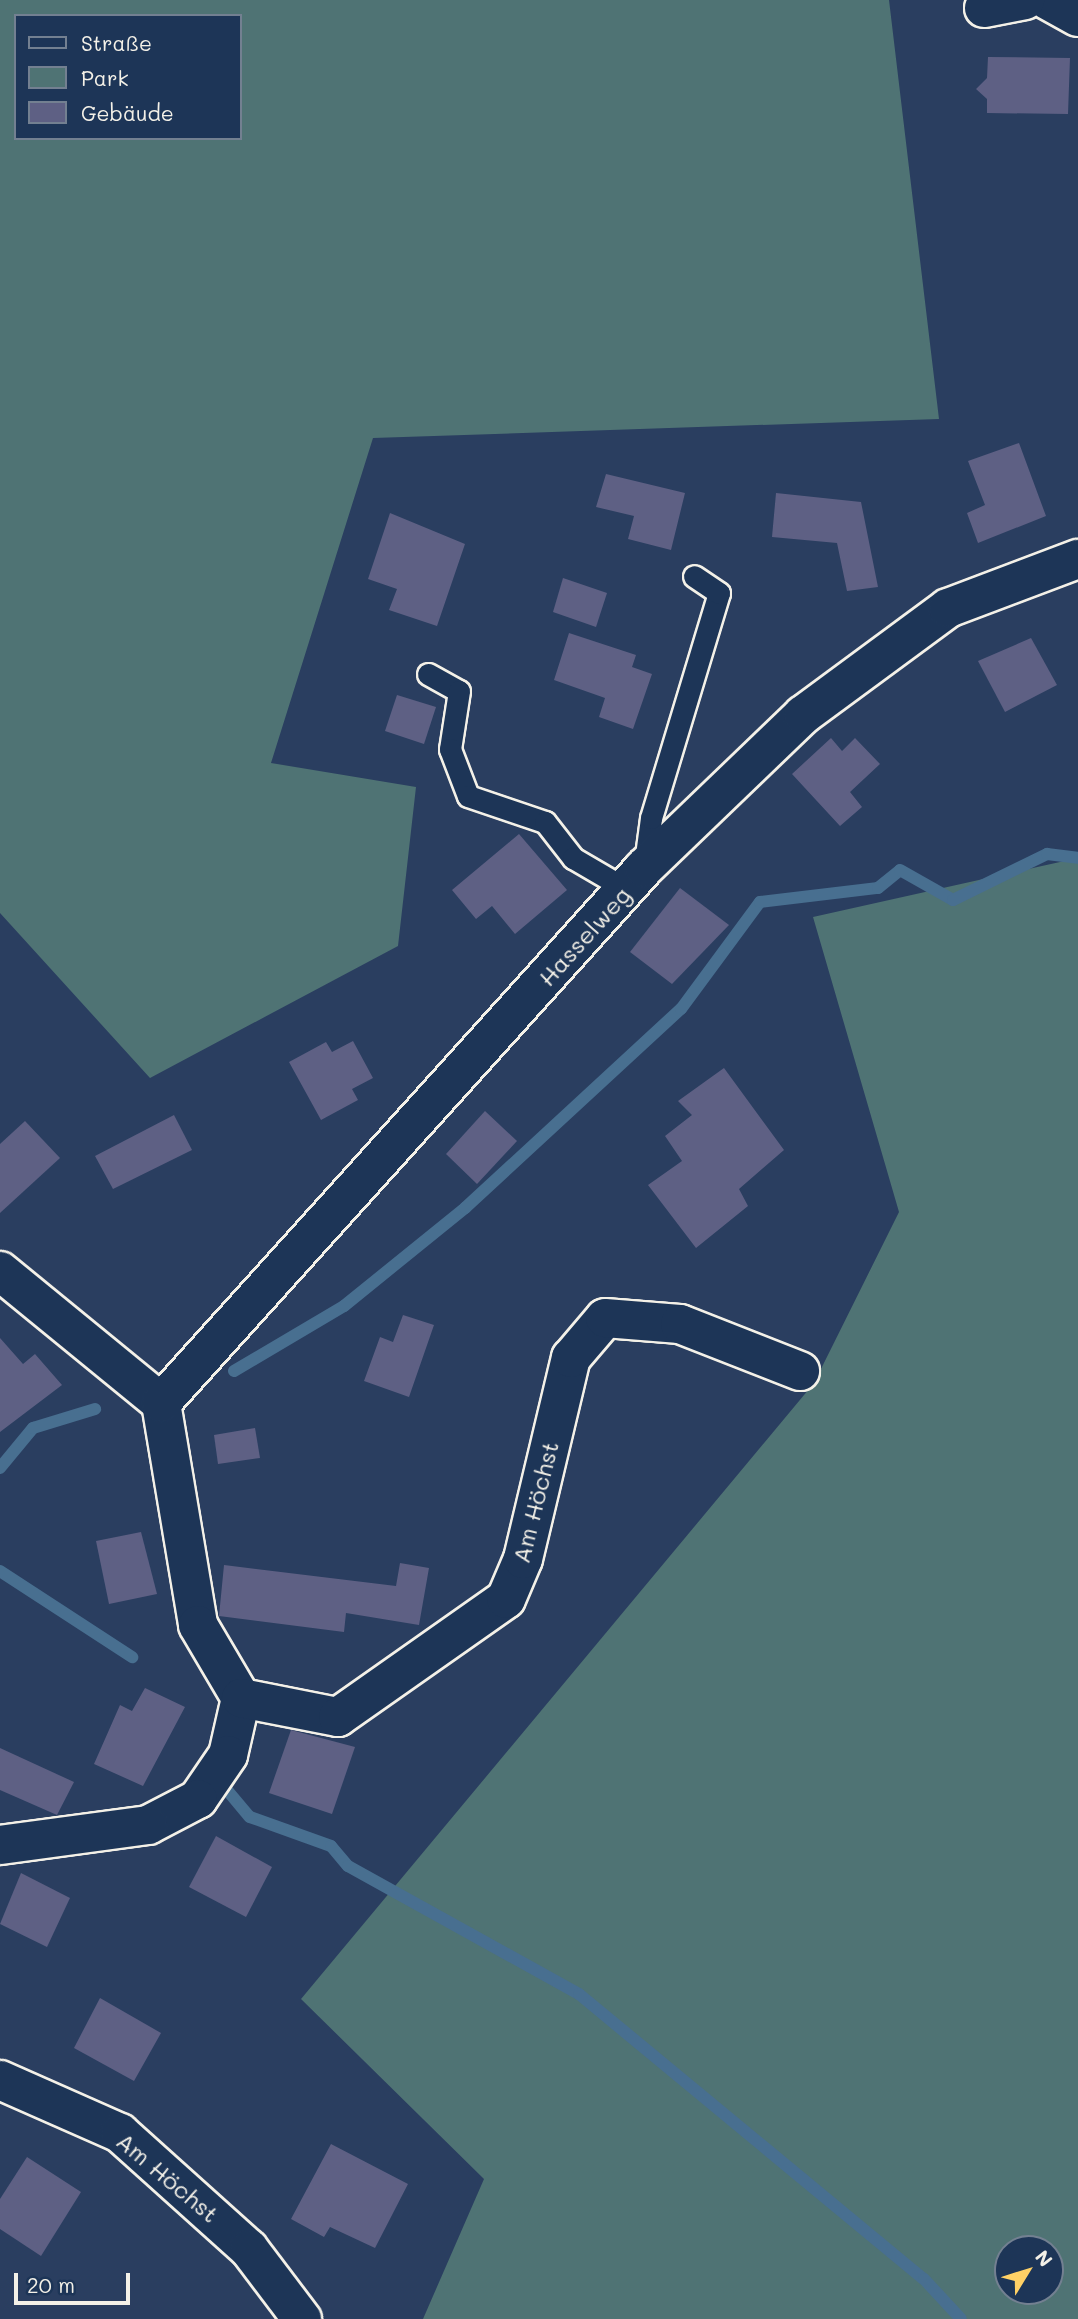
<!DOCTYPE html>
<html>
<head>
<meta charset="utf-8">
<style>
	body { margin:0 }
	#map { position:relative; width:1078px; height:2319px; overflow:hidden; background:#2a3e60; font-family:Mali,sans-serif }
	div>[style] { position:absolute }
	.green>* { inset:0; background:#4f7374 }
	.stream>* { height:12px; margin:-6px; padding:0 6px; transform-origin:6px; border-radius:6px; background:#486f90 }
	.building>* { inset:0; background:#5e6084 }
	.roads { filter:drop-shadow(2px 0 #f4f1e8) drop-shadow(-2px 0 #f4f1e8) drop-shadow(0 2px #f4f1e8) drop-shadow(0 -2px #f4f1e8) }
	.service>* { height:21px; margin:-10.5px; padding:0 10.5px; transform-origin:10.5px; border-radius:10.5px; background:#1d3557 }
	.minor>* { height:38px; margin:-19px; padding:0 19px; transform-origin:19px; border-radius:19px; background:#1d3557 }
	span { translate:-50% -50%; white-space:nowrap; text-align:center; line-height:1.15; -webkit-text-stroke:5px #1d3557; paint-order:stroke }
	.street-label { font-size:24px; color:#f4f1e8 }
	.legend { position:absolute; left:14px; top:14px; width:228px; height:126px; box-sizing:border-box; background:#1d3557; border:2px solid #738091; margin:0; padding:9px 12px; list-style:none; font-size:21px; color:#f4f1e8 }
	.legend li { display:flex; align-items:center; gap:14px; height:35px }
	.legend b { width:35px; border:2px solid #738091 }
	.north { position:absolute; left:994px; top:2235px; width:70px; height:70px; box-sizing:border-box; background:#1d3557; border:2px solid #738091; border-radius:50%; rotate:52deg; font-size:19px; font-weight:700; line-height:28px; text-align:center; color:#f4f1e8 }
	.north::after { content:''; display:block; margin:auto; width:24px; height:32px; background:#ffd166; clip-path:polygon(50% 0,100% 100%,50% 72%,0 100%) }
	.scale { position:absolute; left:14px; top:2273px; width:116px; height:32px; box-sizing:border-box; border:4px solid #f4f1e8; border-top:0; padding-left:9px; font-size:21px; line-height:24px; white-space:nowrap; color:#f4f1e8; -webkit-text-stroke:5px #1d3557; paint-order:stroke }
</style>
</head>
<body>
<div id="map">
	<div class="green">
		<i style="clip-path:polygon(evenodd,0 0,889px 0,939px 419px,373px 438px,271px 763px,416px 787px,398px 946px,150px 1078px,0 913px,0 0,16px 16px,240px 16px,240px 138px,16px 138px,16px 16px)"></i>
		<i style="clip-path:polygon(evenodd,1078px 858px,1078px 2319px,423px 2319px,484px 2179px,301px 1999px,814px 1383px,899px 1212px,813px 917px,1078px 858px,1008px 2249px,1050px 2249px,1050px 2291px,1008px 2291px,1008px 2249px)"></i>
	</div>
	<div class="stream">
		<i style="left:234px;top:1371px;width:128px;rotate:-30.6deg"></i>
		<i style="left:344px;top:1306px;width:156px;rotate:-39deg"></i>
		<i style="left:465px;top:1208px;width:294px;rotate:-42.7deg"></i>
		<i style="left:681px;top:1009px;width:133px;rotate:-53.6deg"></i>
		<i style="left:760px;top:902px;width:119px;rotate:-6.8deg"></i>
		<i style="left:878px;top:888px;width:28px;rotate:-39deg"></i>
		<i style="left:900px;top:870px;width:61px;rotate:29.5deg"></i>
		<i style="left:953px;top:900px;width:105px;rotate:-26.1deg"></i>
		<i style="left:1047px;top:854px;width:31px;rotate:7deg"></i>
		<i style="left:0;top:1468px;width:52px;rotate:-50.5deg"></i>
		<i style="left:33px;top:1428px;width:65px;rotate:-17deg"></i>
		<i style="left:0;top:1571px;width:158px;rotate:33.1deg"></i>
		<i style="left:227px;top:1790px;width:35px;rotate:50deg"></i>
		<i style="left:250px;top:1817px;width:86px;rotate:19.7deg"></i>
		<i style="left:331px;top:1846px;width:26px;rotate:50deg"></i>
		<i style="left:348px;top:1866px;width:264px;rotate:29deg"></i>
		<i style="left:579px;top:1994px;width:447px;rotate:39.6deg"></i>
		<i style="left:924px;top:2279px;width:54px;rotate:47.2deg"></i>
	</div>
	<div class="building">
		<i style="clip-path:polygon(988px 57px,1070px 58px,1068px 114px,987px 113px,987px 99px,976px 89px,987px 78px)"></i>
		<i style="clip-path:polygon(1019px 443px,1046px 516px,978px 543px,967px 513px,985px 505px,968px 461px)"></i>
		<i style="clip-path:polygon(606px 474px,685px 493px,671px 550px,628px 539px,634px 516px,596px 507px)"></i>
		<i style="clip-path:polygon(776px 493px,861px 502px,878px 587px,847px 591px,837px 543px,772px 537px)"></i>
		<i style="clip-path:polygon(390px 513px,465px 544px,437px 626px,389px 610px,397px 589px,368px 579px)"></i>
		<i style="clip-path:polygon(563px 578px,607px 593px,596px 627px,553px 612px)"></i>
		<i style="clip-path:polygon(569px 633px,636px 655px,632px 667px,652px 674px,633px 729px,599px 717px,605px 698px,554px 680px)"></i>
		<i style="clip-path:polygon(1031px 638px,1057px 685px,1005px 712px,978px 661px)"></i>
		<i style="clip-path:polygon(397px 695px,436px 707px,424px 744px,385px 731px)"></i>
		<i style="clip-path:polygon(831px 738px,842px 751px,855px 738px,880px 764px,850px 792px,862px 807px,840px 826px,792px 774px)"></i>
		<i style="clip-path:polygon(519px 834px,567px 890px,515px 934px,492px 906px,476px 919px,452px 890px)"></i>
		<i style="clip-path:polygon(680px 888px,729px 925px,672px 984px,630px 952px)"></i>
		<i style="clip-path:polygon(353px 1041px,373px 1078px,352px 1089px,358px 1100px,321px 1120px,289px 1062px,326px 1042px,332px 1052px)"></i>
		<i style="clip-path:polygon(724px 1068px,784px 1150px,739px 1189px,748px 1206px,696px 1248px,648px 1185px,682px 1161px,665px 1136px,692px 1115px,678px 1101px)"></i>
		<i style="clip-path:polygon(485px 1111px,517px 1141px,477px 1184px,446px 1154px)"></i>
		<i style="clip-path:polygon(174px 1115px,192px 1150px,113px 1189px,95px 1156px)"></i>
		<i style="clip-path:polygon(25px 1121px,60px 1158px,0 1213px,0 1144px)"></i>
		<i style="clip-path:polygon(403px 1315px,434px 1325px,409px 1397px,364px 1381px,380px 1337px,393px 1342px)"></i>
		<i style="clip-path:polygon(0 1338px,23px 1364px,35px 1354px,62px 1385px,0 1432px)"></i>
		<i style="clip-path:polygon(255px 1428px,260px 1458px,218px 1464px,214px 1435px)"></i>
		<i style="clip-path:polygon(141px 1532px,157px 1594px,109px 1604px,96px 1541px)"></i>
		<i style="clip-path:polygon(400px 1563px,429px 1568px,419px 1625px,346px 1613px,344px 1632px,219px 1616px,224px 1565px,396px 1586px)"></i>
		<i style="clip-path:polygon(145px 1688px,185px 1707px,143px 1786px,94px 1764px,120px 1705px,132px 1711px)"></i>
		<i style="clip-path:polygon(291px 1730px,355px 1747px,332px 1814px,269px 1793px)"></i>
		<i style="clip-path:polygon(0 1748px,74px 1782px,57px 1815px,0 1790px)"></i>
		<i style="clip-path:polygon(216px 1836px,272px 1867px,246px 1917px,189px 1887px)"></i>
		<i style="clip-path:polygon(21px 1873px,70px 1898px,47px 1947px,0 1924px)"></i>
		<i style="clip-path:polygon(100px 1998px,161px 2033px,134px 2081px,74px 2048px)"></i>
		<i style="clip-path:polygon(331px 2144px,408px 2184px,375px 2248px,330px 2227px,324px 2237px,291px 2219px)"></i>
		<i style="clip-path:polygon(27px 2157px,81px 2192px,41px 2256px,0 2229px,0 2199px)"></i>
	</div>
	<div class="roads">
		<div class="service">
			<i style="left:428px;top:674px;width:35px;rotate:29deg"></i>
			<i style="left:459px;top:691px;width:59px;rotate:98.8deg"></i>
			<i style="left:450px;top:749px;width:50px;rotate:69deg"></i>
			<i style="left:468px;top:796px;width:81px;rotate:18.7deg"></i>
			<i style="left:545px;top:822px;width:46px;rotate:52.1deg"></i>
			<i style="left:573px;top:858px;width:61px;rotate:30.3deg"></i>
			<i style="left:645px;top:863px;width:45px;rotate:-82.4deg"></i>
			<i style="left:651px;top:818px;width:235px;rotate:-73.2deg"></i>
			<i style="left:719px;top:593px;width:30px;rotate:-146deg"></i>
		</div>
		<div class="minor">
			<i style="left:1047px;top:0;width:35px;rotate:29deg"></i>
			<i style="left:984px;top:8px;width:42px;rotate:-11deg"></i>
			<i style="left:0;top:1271px;width:208px;rotate:39.3deg"></i>
			<i style="left:161px;top:1403px;width:225px;rotate:80.5deg"></i>
			<i style="left:198px;top:1625px;width:85px;rotate:59.5deg"></i>
			<i style="left:241px;top:1698px;width:58px;rotate:102.8deg"></i>
			<i style="left:228px;top:1755px;width:53px;rotate:124.3deg"></i>
			<i style="left:198px;top:1799px;width:56px;rotate:152.5deg"></i>
			<i style="left:148px;top:1825px;width:149px;rotate:172.3deg"></i>
			<i style="left:161px;top:1403px;width:721px;rotate:-47.92deg"></i>
			<i style="left:644px;top:868px;width:221px;rotate:-43.9deg"></i>
			<i style="left:803px;top:715px;width:180px;rotate:-36.4deg"></i>
			<i style="left:948px;top:608px;width:139px;rotate:-20.7deg"></i>
			<i style="left:241px;top:1698px;width:99px;rotate:11.1deg"></i>
			<i style="left:338px;top:1717px;width:205px;rotate:-35.1deg"></i>
			<i style="left:506px;top:1599px;width:43px;rotate:-67deg"></i>
			<i style="left:523px;top:1559px;width:207px;rotate:-76.6deg"></i>
			<i style="left:571px;top:1358px;width:52px;rotate:-49.6deg"></i>
			<i style="left:605px;top:1318px;width:75px;rotate:4.6deg"></i>
			<i style="left:680px;top:1324px;width:129px;rotate:21.4deg"></i>
			<i style="left:0;top:2080px;width:131px;rotate:23.8deg"></i>
			<i style="left:120px;top:2133px;width:173px;rotate:42deg"></i>
			<i style="left:249px;top:2249px;width:88px;rotate:52.9deg"></i>
		</div>
	</div>
	<div class="street-label">
		<span style="left:584px;top:936px;rotate:-48deg">Hasselweg</span>
		<span style="left:535px;top:1502px;rotate:-76deg">Am Höchst</span>
		<span style="left:168px;top:2177px;rotate:40deg">Am Höchst</span>
	</div>
	<ul class="legend">
	<li><b style="height:9px;background:#1d3557"></b>Straße</li>
	<li><b style="height:19px;background:#4f7374"></b>Park</li>
	<li><b style="height:19px;background:#5e6084"></b>Gebäude</li>
	</ul>
	<div class="north">N</div>
	<div class="scale">20 m</div>
</div>
</body>
</html>
